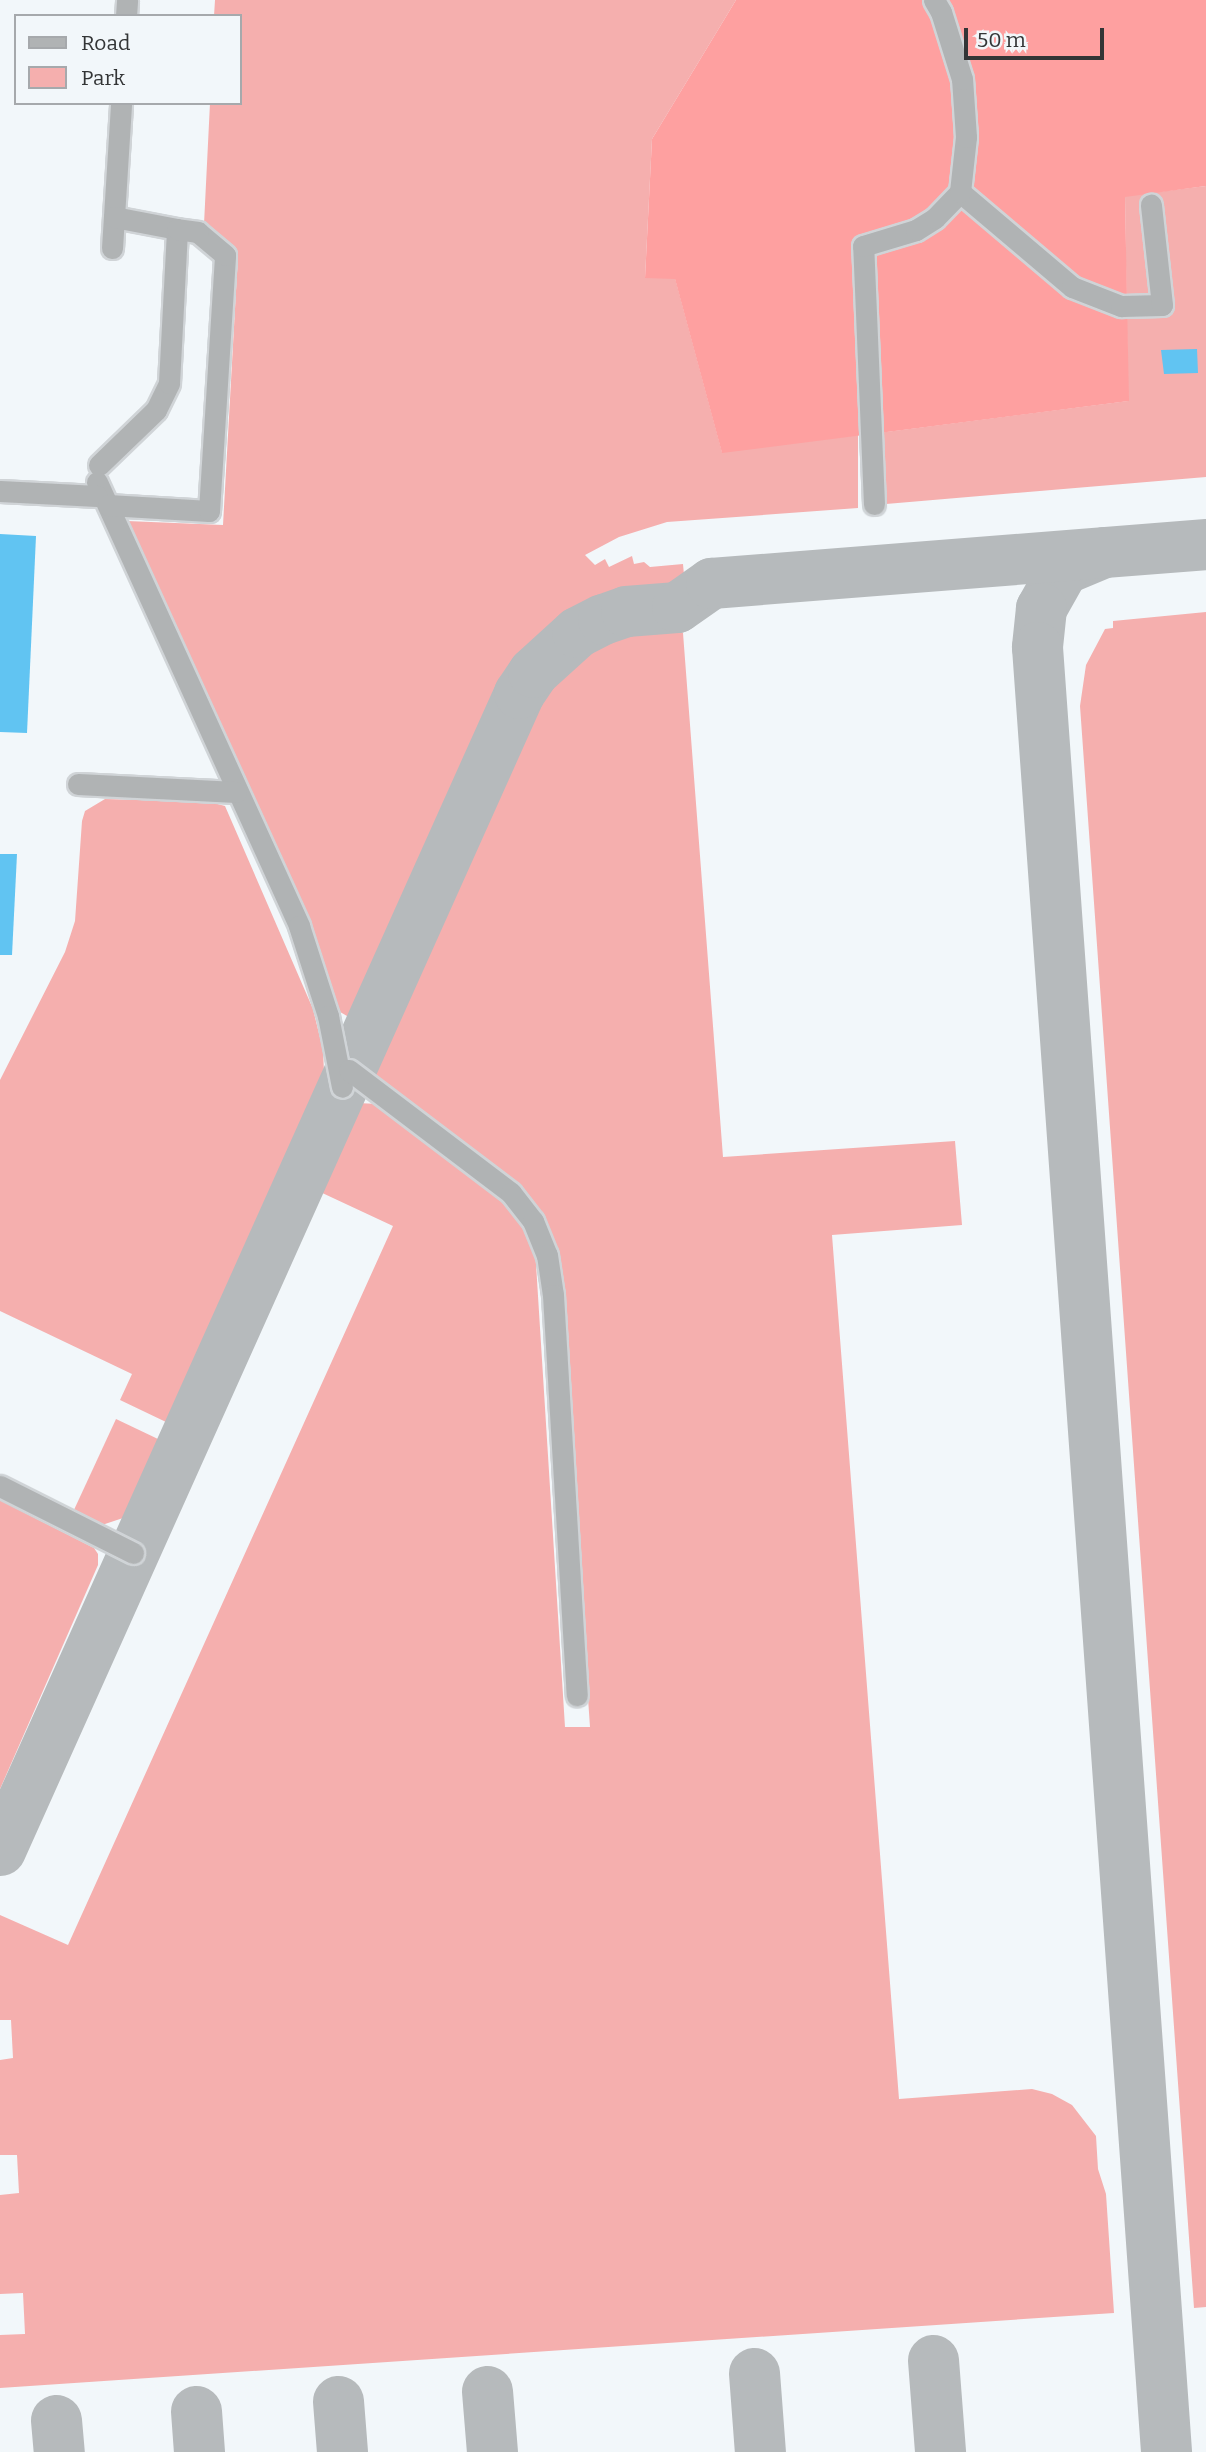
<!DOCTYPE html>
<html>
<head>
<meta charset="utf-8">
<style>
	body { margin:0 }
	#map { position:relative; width:1206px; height:2452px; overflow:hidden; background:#f2f7fa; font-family:Bitter,serif }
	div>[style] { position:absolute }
	.green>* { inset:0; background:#f5afae }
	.forest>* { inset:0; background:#fea0a0 }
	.taxiway>* { height:51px; margin:-25.5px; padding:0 25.5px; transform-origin:25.5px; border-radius:25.5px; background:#b6babc }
	.building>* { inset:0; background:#61c4f2 }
	.roads { filter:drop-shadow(2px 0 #d0d4d7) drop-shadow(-2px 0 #d0d4d7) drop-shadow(0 2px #d0d4d7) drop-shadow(0 -2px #d0d4d7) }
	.minor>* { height:21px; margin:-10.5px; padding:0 10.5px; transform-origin:10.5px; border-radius:10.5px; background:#b0b3b4 }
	span { translate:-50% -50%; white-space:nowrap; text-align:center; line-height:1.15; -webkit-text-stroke:7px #f2f7fa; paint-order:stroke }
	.legend { position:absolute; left:14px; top:14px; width:228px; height:91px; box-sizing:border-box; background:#f2f7fa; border:2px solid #a6a9ac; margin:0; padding:9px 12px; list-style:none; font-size:21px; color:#333536 }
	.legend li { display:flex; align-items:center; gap:14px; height:35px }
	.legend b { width:35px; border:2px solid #a6a9ac }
	.scale { position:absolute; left:964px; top:28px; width:140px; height:32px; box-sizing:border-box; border:4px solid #333536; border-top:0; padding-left:9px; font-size:21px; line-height:24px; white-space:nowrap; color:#333536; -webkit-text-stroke:5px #f2f7fa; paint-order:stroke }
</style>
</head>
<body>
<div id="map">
	<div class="green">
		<i style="clip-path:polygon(215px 0,736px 0,652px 139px,645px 278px,675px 278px,722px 452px,858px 435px,858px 508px,667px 522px,619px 537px,585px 555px,595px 565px,605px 559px,609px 567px,632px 556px,634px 564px,644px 562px,650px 567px,683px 564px,685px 586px,681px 593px,671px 598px,629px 602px,588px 617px,553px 639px,525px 669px,512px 687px,419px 894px,408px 890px,353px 1015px,347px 1016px,335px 1009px,258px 813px,127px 521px,223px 525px,238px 255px,204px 224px,210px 103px,240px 103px,240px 16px,214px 16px)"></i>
		<i style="clip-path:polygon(1206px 186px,1206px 477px,886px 504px,878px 433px,1128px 401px,1125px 196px)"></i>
		<i style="clip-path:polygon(1206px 612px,1206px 2307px,1194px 2308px,1080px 706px,1086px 665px,1105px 629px,1113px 628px,1113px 621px)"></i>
		<i style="clip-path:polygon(644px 617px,672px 622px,683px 633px,723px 1157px,955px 1141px,962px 1225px,832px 1235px,899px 2099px,1032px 2089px,1052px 2094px,1072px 2105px,1096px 2136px,1098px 2169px,1106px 2194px,1114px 2313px,0 2388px,0 2335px,25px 2334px,23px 2293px,0 2294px,0 2195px,19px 2193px,17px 2155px,0 2155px,0 2060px,13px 2058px,11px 2020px,0 2020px,0 1915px,68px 1945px,393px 1226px,318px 1191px,357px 1103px,379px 1104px,505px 1198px,520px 1216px,535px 1248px,565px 1727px,590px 1727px,558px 1262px,552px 1234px,532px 1202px,517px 1186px,381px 1082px,371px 1070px,445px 905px,435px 900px,525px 701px,538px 680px,560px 657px,586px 638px,609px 626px)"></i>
		<i style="clip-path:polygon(105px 799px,210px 802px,225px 806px,313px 1009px,323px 1050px,324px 1072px,166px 1422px,120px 1400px,132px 1374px,0 1311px,0 1080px,65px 952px,75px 921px,82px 821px,85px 811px)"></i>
		<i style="clip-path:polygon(116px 1419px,158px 1439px,123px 1518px,102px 1525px,73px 1512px)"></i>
		<i style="clip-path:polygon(0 1500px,94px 1548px,98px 1554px,98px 1565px,0 1789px)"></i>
	</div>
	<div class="forest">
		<i style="clip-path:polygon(736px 0,1206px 0,1206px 186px,1125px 197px,1129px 401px,722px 453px,675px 279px,645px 278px,652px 139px)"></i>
	</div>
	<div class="taxiway">
		<i style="left:1104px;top:552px;width:44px;rotate:157.5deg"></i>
		<i style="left:1063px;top:569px;width:45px;rotate:119.4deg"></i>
		<i style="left:1041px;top:608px;width:39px;rotate:96deg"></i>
		<i style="left:1037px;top:647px;width:1810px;rotate:85.91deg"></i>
		<i style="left:0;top:1850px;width:1268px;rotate:-65.84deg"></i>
		<i style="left:519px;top:693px;width:25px;rotate:-56deg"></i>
		<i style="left:533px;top:672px;width:59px;rotate:-42.3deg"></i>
		<i style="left:577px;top:632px;width:29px;rotate:-27deg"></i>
		<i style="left:603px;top:619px;width:24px;rotate:-19deg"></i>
		<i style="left:626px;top:611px;width:51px;rotate:-4.5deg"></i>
		<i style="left:677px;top:607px;width:42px;rotate:-35.2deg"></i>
		<i style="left:711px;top:583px;width:497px;rotate:-4.5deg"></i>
		<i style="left:933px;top:2360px;width:92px;rotate:85.6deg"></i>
		<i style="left:754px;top:2373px;width:79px;rotate:85.7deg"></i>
		<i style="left:487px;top:2391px;width:61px;rotate:85.3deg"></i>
		<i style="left:338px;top:2401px;width:51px;rotate:85.5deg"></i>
		<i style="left:196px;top:2411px;width:41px;rotate:85.8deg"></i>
		<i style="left:56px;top:2420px;width:32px;rotate:85deg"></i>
	</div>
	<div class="building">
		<i style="clip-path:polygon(1197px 349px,1198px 373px,1164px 374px,1161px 350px)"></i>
		<i style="clip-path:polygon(0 534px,36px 536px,27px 733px,0 732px)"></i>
		<i style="clip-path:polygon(0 854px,17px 854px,12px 955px,0 955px)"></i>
	</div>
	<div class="roads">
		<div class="minor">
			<i style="left:126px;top:16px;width:16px;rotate:-86deg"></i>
			<i style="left:960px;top:192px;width:147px;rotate:40.3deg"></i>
			<i style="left:1072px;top:287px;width:53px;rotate:21.2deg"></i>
			<i style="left:1121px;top:306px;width:41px;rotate:-1.4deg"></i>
			<i style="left:1162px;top:305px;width:101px;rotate:-96.3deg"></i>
			<i style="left:112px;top:248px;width:145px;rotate:-86.4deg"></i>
			<i style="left:99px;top:465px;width:79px;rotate:-44deg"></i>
			<i style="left:156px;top:410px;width:30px;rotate:-64deg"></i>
			<i style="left:169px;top:383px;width:154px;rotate:-87deg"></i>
			<i style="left:177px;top:229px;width:64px;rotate:-169.2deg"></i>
			<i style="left:97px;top:482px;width:488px;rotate:65.5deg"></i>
			<i style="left:299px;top:926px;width:95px;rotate:72.1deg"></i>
			<i style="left:328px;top:1016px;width:72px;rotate:78.8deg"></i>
			<i style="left:0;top:491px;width:97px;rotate:3deg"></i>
			<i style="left:874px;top:504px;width:258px;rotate:-92.4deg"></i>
			<i style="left:863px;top:246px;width:55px;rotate:-16.8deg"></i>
			<i style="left:916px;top:230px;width:22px;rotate:-32deg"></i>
			<i style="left:935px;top:218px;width:36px;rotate:-46deg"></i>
			<i style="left:960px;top:192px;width:55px;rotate:-83.8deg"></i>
			<i style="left:966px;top:137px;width:58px;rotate:-93.9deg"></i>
			<i style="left:962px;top:79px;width:70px;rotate:-107.4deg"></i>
			<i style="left:941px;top:12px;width:14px;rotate:-120deg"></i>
			<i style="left:108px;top:505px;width:101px;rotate:3.4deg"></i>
			<i style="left:209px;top:511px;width:256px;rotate:-86.4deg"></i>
			<i style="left:225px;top:255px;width:35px;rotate:-140deg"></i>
			<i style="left:198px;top:232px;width:21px;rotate:-172deg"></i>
			<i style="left:78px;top:784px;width:158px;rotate:2.9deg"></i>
			<i style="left:349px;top:1070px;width:203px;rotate:37.2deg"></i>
			<i style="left:511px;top:1193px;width:36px;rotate:52deg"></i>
			<i style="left:533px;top:1221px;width:37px;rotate:68deg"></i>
			<i style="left:547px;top:1255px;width:40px;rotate:81.5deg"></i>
			<i style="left:553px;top:1295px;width:401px;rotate:86.6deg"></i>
			<i style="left:0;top:1486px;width:149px;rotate:26.7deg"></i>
		</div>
	</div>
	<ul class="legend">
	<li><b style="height:9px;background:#b0b3b4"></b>Road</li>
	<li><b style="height:19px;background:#f5afae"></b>Park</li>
	</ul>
	<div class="scale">50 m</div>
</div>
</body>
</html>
